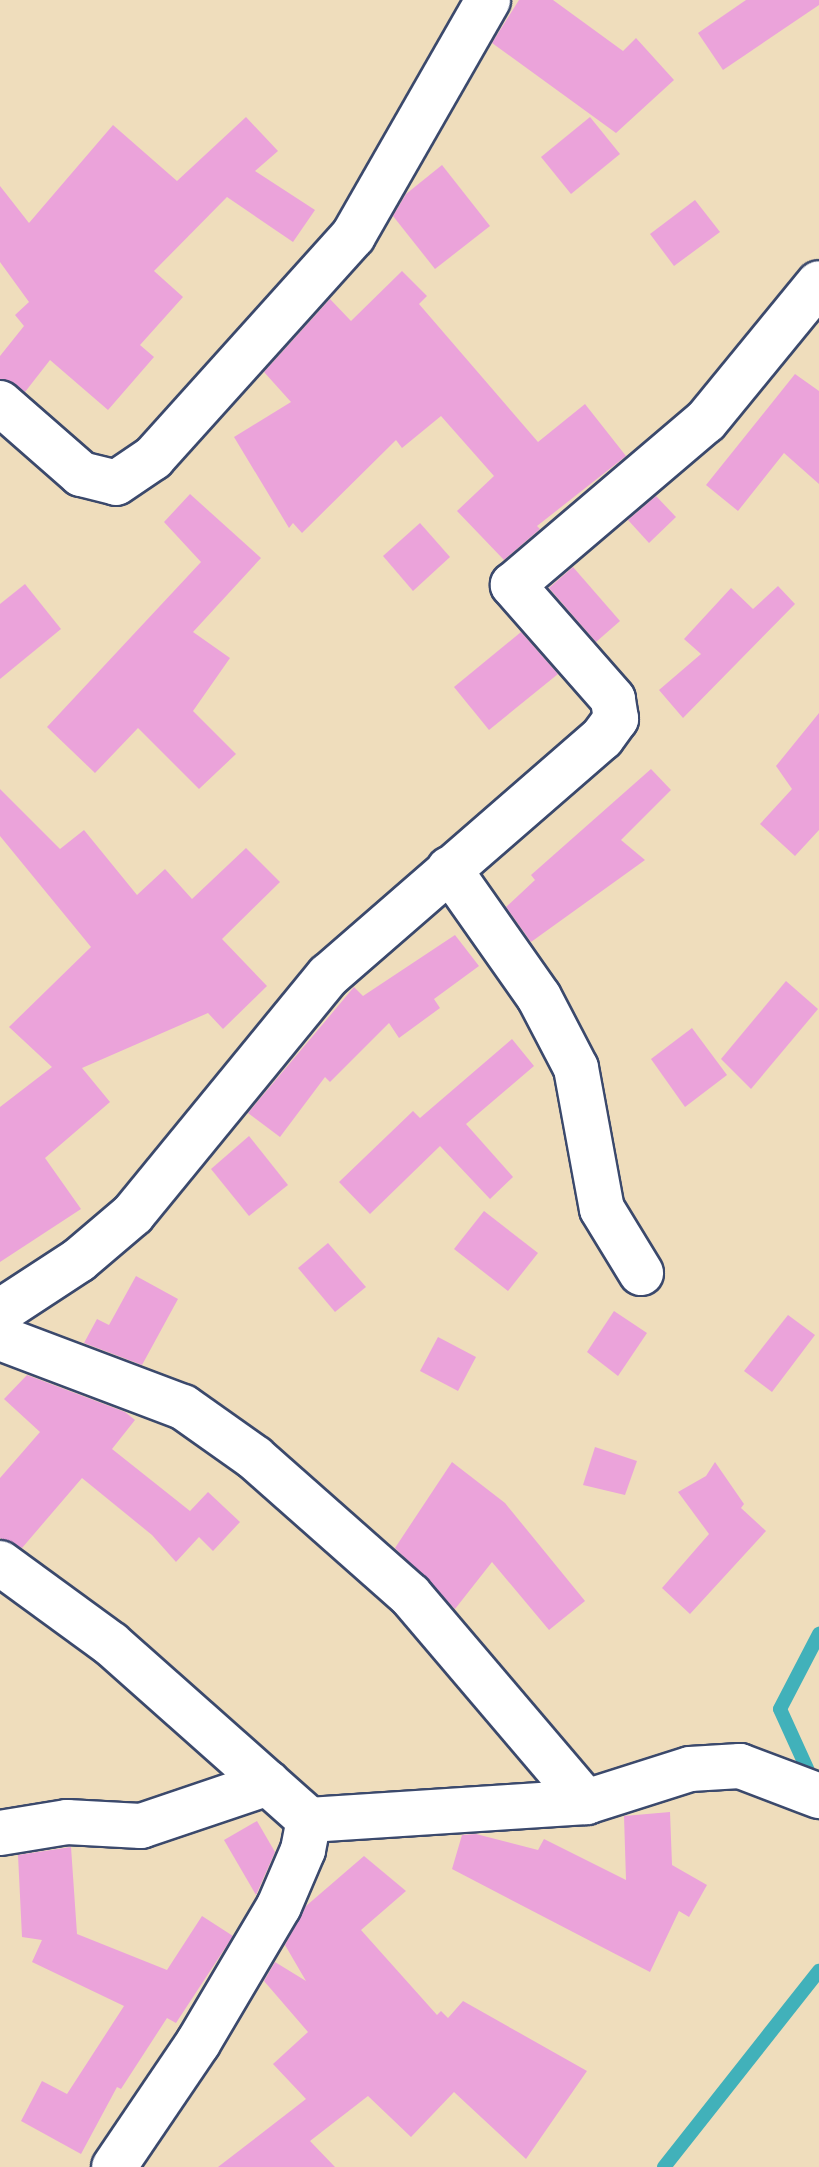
<!DOCTYPE html>
<html>
<head>
<meta charset="utf-8">
<style>
	body { margin:0 }
	#map { position:relative; width:819px; height:2167px; overflow:hidden; background:#efddbc; font-family:"Architects Daughter",sans-serif }
	div>[style] { position:absolute }
	.stream>* { height:14px; margin:-7px; padding:0 7px; transform-origin:7px; border-radius:7px; background:#41b1ba }
	.building>* { inset:0; background:#eba3da }
	.roads { filter:drop-shadow(2px 0 #3b496c) drop-shadow(-2px 0 #3b496c) drop-shadow(0 2px #3b496c) drop-shadow(0 -2px #3b496c) }
	.minor>* { height:44px; margin:-22px; padding:0 22px; transform-origin:22px; border-radius:22px; background:#fff }
	span { translate:-50% -50%; white-space:nowrap; text-align:center; line-height:1.15; -webkit-text-stroke:6px #f7f3e8; paint-order:stroke }
</style>
</head>
<body>
<div id="map">
	<div class="stream">
		<i style="left:814px;top:1784px;width:82px;rotate:-114.4deg"></i>
		<i style="left:780px;top:1709px;width:85px;rotate:-62.5deg"></i>
		<i style="left:664px;top:2167px;width:250px;rotate:-51.7deg"></i>
	</div>
	<div class="building">
		<i style="clip-path:polygon(519px 0,553px 0,623px 51px,636px 38px,674px 80px,616px 133px,492px 43px)"></i>
		<i style="clip-path:polygon(746px 0,819px 0,819px 5px,723px 70px,698px 33px)"></i>
		<i style="clip-path:polygon(246px 117px,278px 151px,255px 171px,315px 210px,293px 242px,227px 197px,154px 271px,183px 297px,140px 345px,154px 357px,108px 410px,50px 360px,25px 392px,0 379px,0 356px,24px 326px,15px 315px,29px 302px,0 262px,0 186px,29px 223px,113px 125px,177px 181px)"></i>
		<i style="clip-path:polygon(590px 117px,620px 154px,571px 194px,541px 157px)"></i>
		<i style="clip-path:polygon(442px 165px,490px 226px,435px 269px,393px 216px,406px 194px)"></i>
		<i style="clip-path:polygon(695px 200px,720px 232px,674px 266px,650px 234px)"></i>
		<i style="clip-path:polygon(402px 271px,427px 296px,419px 304px,538px 442px,585px 404px,626px 456px,537px 526px,540px 529px,504px 560px,457px 511px,494px 476px,441px 416px,402px 448px,396px 440px,302px 533px,293px 523px,289px 528px,234px 437px,291px 402px,264px 372px,330px 299px,351px 321px)"></i>
		<i style="clip-path:polygon(795px 374px,819px 391px,819px 484px,784px 453px,738px 511px,706px 485px)"></i>
		<i style="clip-path:polygon(190px 494px,261px 558px,193px 632px,230px 658px,193px 711px,236px 754px,199px 789px,138px 728px,95px 773px,47px 727px,201px 562px,164px 522px)"></i>
		<i style="clip-path:polygon(656px 496px,676px 517px,649px 543px,628px 520px)"></i>
		<i style="clip-path:polygon(420px 523px,450px 557px,413px 591px,383px 556px)"></i>
		<i style="clip-path:polygon(573px 567px,620px 621px,596px 642px,549px 588px)"></i>
		<i style="clip-path:polygon(25px 584px,61px 629px,0 679px,0 604px)"></i>
		<i style="clip-path:polygon(778px 586px,795px 604px,683px 718px,659px 690px,701px 654px,684px 639px,731px 588px,753px 609px)"></i>
		<i style="clip-path:polygon(521px 632px,558px 674px,489px 730px,454px 687px)"></i>
		<i style="clip-path:polygon(819px 713px,819px 830px,795px 856px,760px 824px,792px 789px,776px 766px)"></i>
		<i style="clip-path:polygon(651px 769px,671px 790px,621px 840px,645px 860px,531px 942px,506px 907px,535px 880px,531px 875px)"></i>
		<i style="clip-path:polygon(0 789px,60px 849px,84px 830px,137px 895px,165px 869px,192px 899px,246px 848px,280px 882px,222px 939px,267px 986px,223px 1029px,208px 1013px,82px 1068px,110px 1102px,45px 1158px,81px 1209px,0 1262px,0 1107px,52px 1067px,9px 1027px,91px 947px,0 836px)"></i>
		<i style="clip-path:polygon(455px 935px,479px 966px,434px 999px,440px 1008px,399px 1038px,389px 1023px,330px 1082px,325px 1077px,280px 1137px,248px 1113px,354px 987px,363px 996px)"></i>
		<i style="clip-path:polygon(786px 981px,818px 1009px,751px 1089px,721px 1059px)"></i>
		<i style="clip-path:polygon(692px 1028px,727px 1075px,685px 1107px,651px 1059px)"></i>
		<i style="clip-path:polygon(512px 1039px,534px 1066px,466px 1124px,513px 1177px,490px 1199px,440px 1146px,370px 1214px,339px 1182px,413px 1111px,420px 1118px)"></i>
		<i style="clip-path:polygon(249px 1136px,288px 1185px,249px 1216px,211px 1169px)"></i>
		<i style="clip-path:polygon(484px 1211px,538px 1253px,508px 1291px,454px 1249px)"></i>
		<i style="clip-path:polygon(328px 1243px,366px 1287px,335px 1312px,298px 1268px)"></i>
		<i style="clip-path:polygon(136px 1276px,178px 1299px,142px 1365px,84px 1343px,97px 1319px,109px 1325px)"></i>
		<i style="clip-path:polygon(614px 1311px,647px 1333px,618px 1376px,587px 1352px)"></i>
		<i style="clip-path:polygon(788px 1315px,815px 1335px,772px 1392px,744px 1371px)"></i>
		<i style="clip-path:polygon(438px 1337px,476px 1357px,458px 1391px,420px 1371px)"></i>
		<i style="clip-path:polygon(27px 1375px,125px 1412px,135px 1420px,112px 1449px,190px 1511px,208px 1492px,240px 1522px,213px 1551px,199px 1537px,176px 1562px,152px 1535px,82px 1478px,22px 1548px,0 1538px,0 1478px,40px 1432px,4px 1399px)"></i>
		<i style="clip-path:polygon(595px 1447px,637px 1461px,625px 1495px,583px 1485px)"></i>
		<i style="clip-path:polygon(452px 1462px,505px 1503px,585px 1601px,549px 1630px,492px 1562px,455px 1609px,395px 1548px)"></i>
		<i style="clip-path:polygon(715px 1462px,744px 1504px,741px 1508px,766px 1531px,690px 1614px,662px 1588px,709px 1534px,678px 1492px,706px 1476px)"></i>
		<i style="clip-path:polygon(670px 1812px,672px 1865px,707px 1885px,689px 1917px,679px 1911px,650px 1972px,452px 1869px,462px 1835px,476px 1834px,538px 1850px,544px 1839px,626px 1880px,624px 1816px)"></i>
		<i style="clip-path:polygon(257px 1821px,275px 1852px,256px 1895px,224px 1840px)"></i>
		<i style="clip-path:polygon(71px 1847px,77px 1934px,167px 1970px,202px 1916px,233px 1936px,176px 2023px,167px 2018px,121px 2089px,117px 2087px,81px 2154px,21px 2121px,42px 2081px,67px 2094px,124px 2006px,32px 1962px,42px 1940px,22px 1937px,18px 1855px)"></i>
		<i style="clip-path:polygon(364px 1856px,406px 1891px,361px 1930px,437px 2015px,441px 2011px,448px 2018px,463px 2001px,587px 2071px,526px 2159px,454px 2092px,411px 2137px,368px 2096px,310px 2141px,335px 2167px,218px 2167px,306px 2099px,273px 2064px,308px 2032px,264px 1981px,275px 1962px,306px 1981px,285px 1945px,306px 1906px)"></i>
	</div>
	<div class="roads">
		<div class="minor">
			<i style="left:0;top:403px;width:108px;rotate:41.2deg"></i>
			<i style="left:81px;top:474px;width:36px;rotate:14deg"></i>
			<i style="left:116px;top:483px;width:45px;rotate:-34deg"></i>
			<i style="left:153px;top:458px;width:299px;rotate:-48deg"></i>
			<i style="left:353px;top:236px;width:272px;rotate:-60.2deg"></i>
			<i style="left:449px;top:869px;width:156px;rotate:54.9deg"></i>
			<i style="left:539px;top:997px;width:80px;rotate:62.5deg"></i>
			<i style="left:576px;top:1068px;width:143px;rotate:79.6deg"></i>
			<i style="left:602px;top:1209px;width:75px;rotate:58.6deg"></i>
			<i style="left:1px;top:1311px;width:93px;rotate:-33.2deg"></i>
			<i style="left:79px;top:1260px;width:71px;rotate:-40.4deg"></i>
			<i style="left:133px;top:1214px;width:308px;rotate:-50.7deg"></i>
			<i style="left:328px;top:976px;width:363px;rotate:-41deg"></i>
			<i style="left:602px;top:738px;width:24px;rotate:-54deg"></i>
			<i style="left:616px;top:719px;width:20px;rotate:-99deg"></i>
			<i style="left:613px;top:699px;width:152px;rotate:-131.3deg"></i>
			<i style="left:513px;top:585px;width:253px;rotate:-40.4deg"></i>
			<i style="left:706px;top:421px;width:178px;rotate:-50.7deg"></i>
			<i style="left:8px;top:1341px;width:187px;rotate:20.7deg"></i>
			<i style="left:183px;top:1407px;width:88px;rotate:35.3deg"></i>
			<i style="left:255px;top:1458px;width:207px;rotate:41.5deg"></i>
			<i style="left:410px;top:1595px;width:272px;rotate:49.6deg"></i>
			<i style="left:0;top:1563px;width:137px;rotate:36.1deg"></i>
			<i style="left:111px;top:1644px;width:265px;rotate:41.6deg"></i>
			<i style="left:309px;top:1820px;width:278px;rotate:-3.7deg"></i>
			<i style="left:586px;top:1802px;width:109px;rotate:-17.6deg"></i>
			<i style="left:690px;top:1769px;width:50px;rotate:-3.4deg"></i>
			<i style="left:740px;top:1766px;width:85px;rotate:20.8deg"></i>
			<i style="left:0;top:1833px;width:68px;rotate:-9.3deg"></i>
			<i style="left:67px;top:1822px;width:74px;rotate:3.1deg"></i>
			<i style="left:141px;top:1826px;width:134px;rotate:-18.7deg"></i>
			<i style="left:114px;top:2167px;width:150px;rotate:-55.9deg"></i>
			<i style="left:198px;top:2043px;width:159px;rotate:-59.4deg"></i>
			<i style="left:279px;top:1906px;width:61px;rotate:-66.8deg"></i>
			<i style="left:303px;top:1850px;width:31px;rotate:-79deg"></i>
		</div>
	</div>
</div>
</body>
</html>
